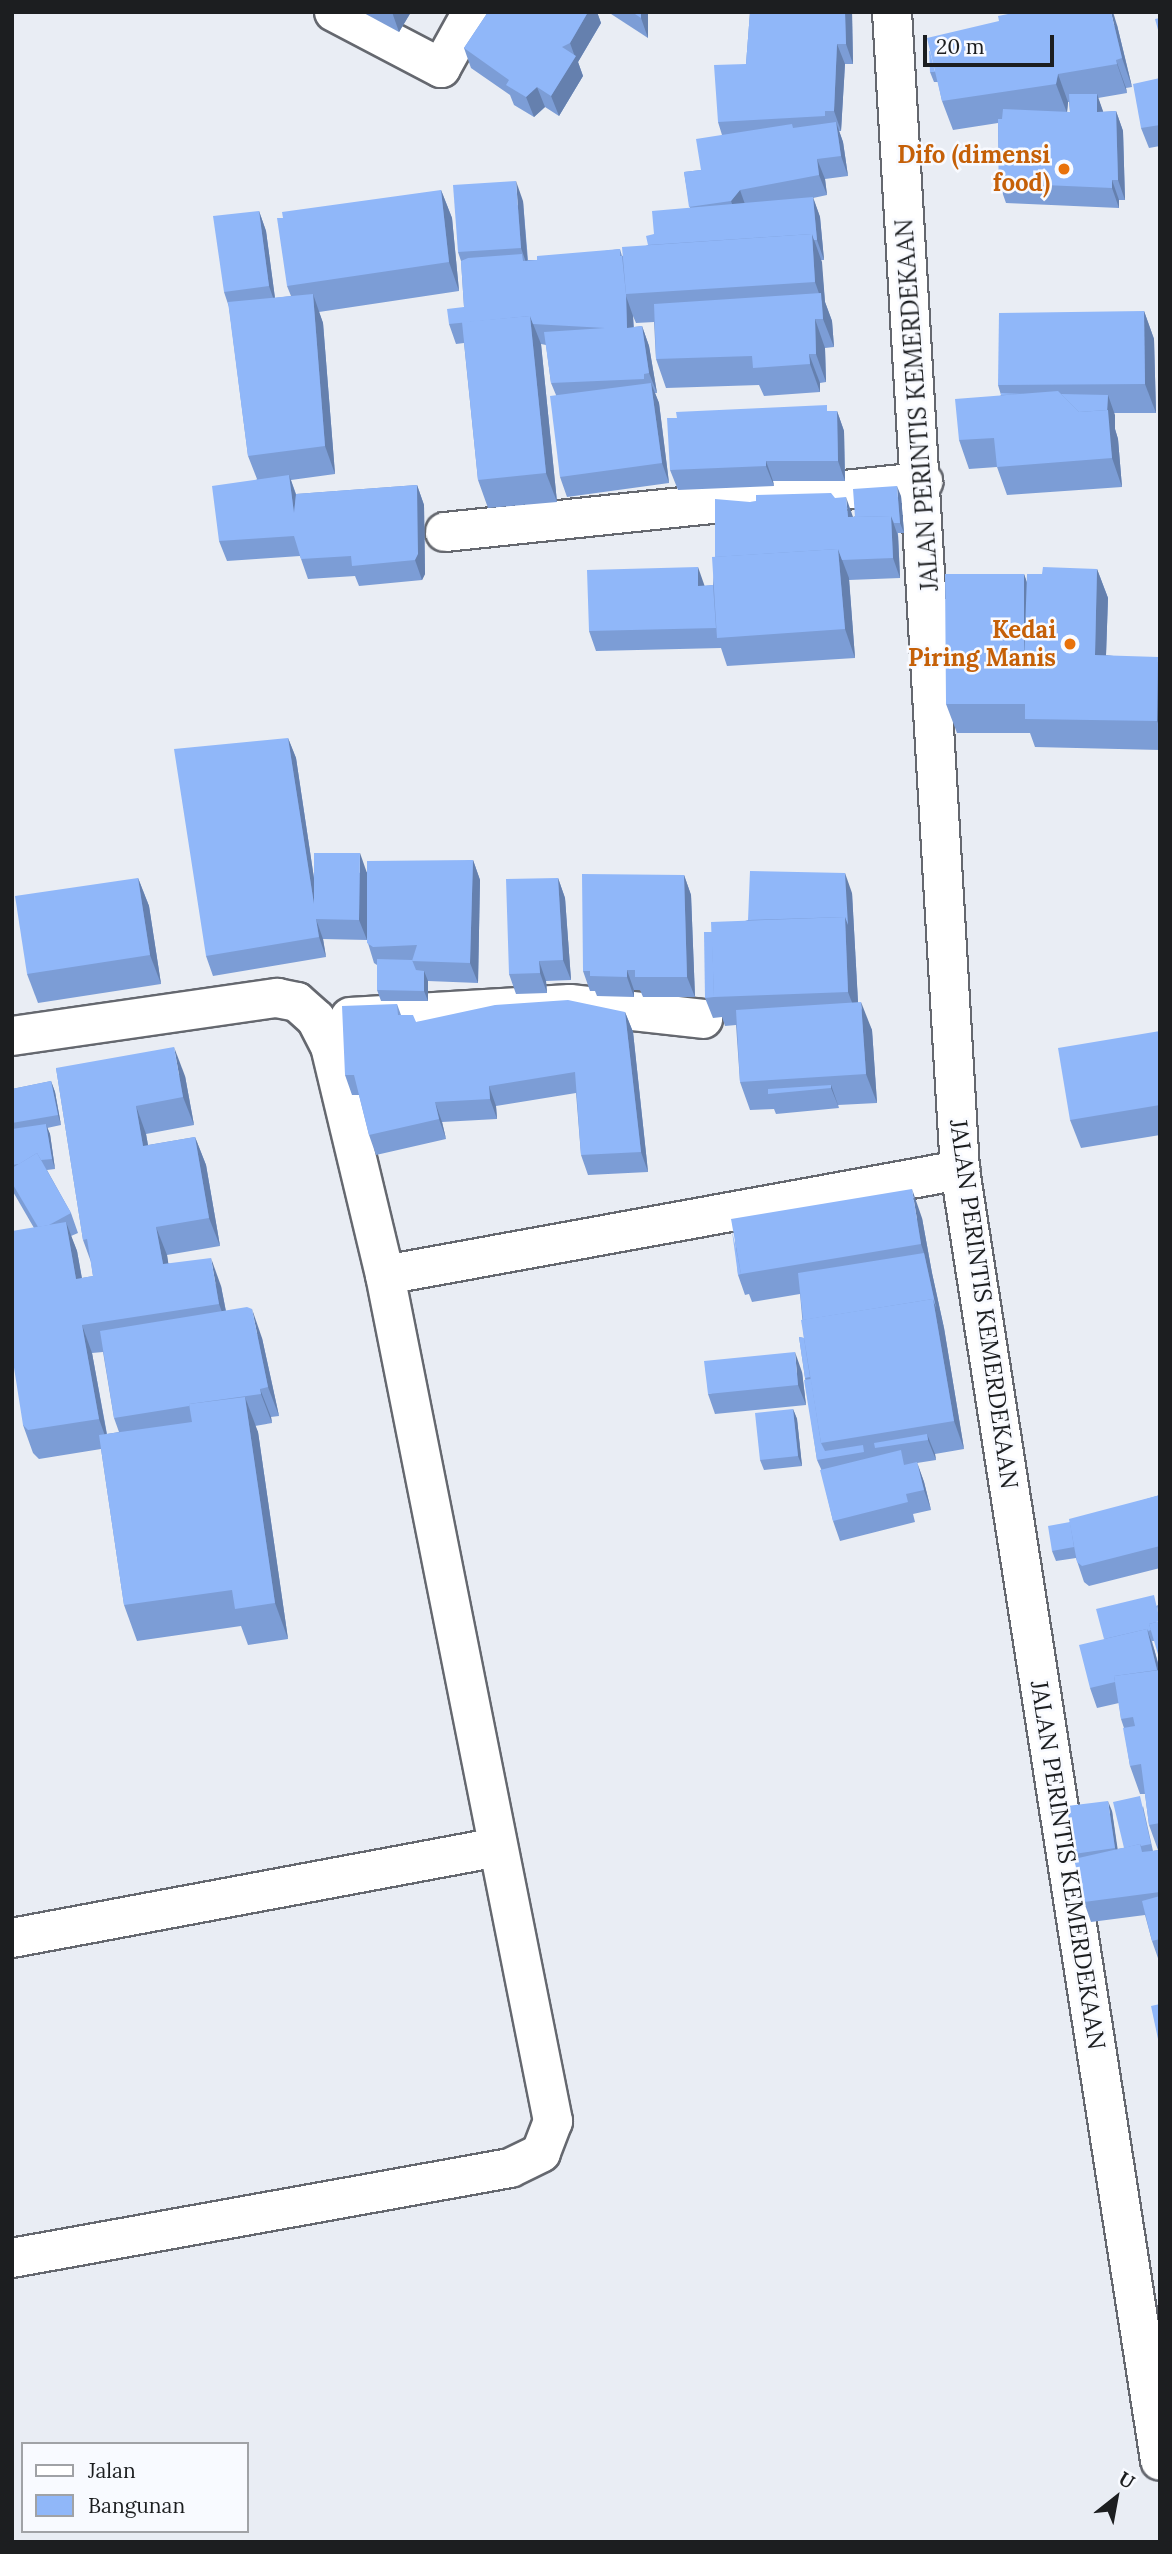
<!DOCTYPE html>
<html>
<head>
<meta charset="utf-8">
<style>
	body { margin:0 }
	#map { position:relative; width:1172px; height:2554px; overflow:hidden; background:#e9edf4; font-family:Lora,serif }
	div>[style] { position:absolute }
	.roads { filter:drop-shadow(2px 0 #65686f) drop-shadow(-2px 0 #65686f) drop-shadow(0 2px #65686f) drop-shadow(0 -2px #65686f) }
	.minor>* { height:38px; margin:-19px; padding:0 19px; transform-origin:19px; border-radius:19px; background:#fff }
	.secondary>* { height:38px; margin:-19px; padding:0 19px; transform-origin:19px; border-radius:19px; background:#fff }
	.wall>* { inset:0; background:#7c9dd6 }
	.shaded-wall>* { inset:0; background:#6580ae }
	.building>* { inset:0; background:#90b7f9 }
	.dots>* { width:19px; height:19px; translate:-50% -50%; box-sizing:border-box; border:4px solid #f8faff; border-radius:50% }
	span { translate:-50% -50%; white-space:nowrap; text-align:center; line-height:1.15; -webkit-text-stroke:5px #f8faff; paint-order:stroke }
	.food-label { font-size:24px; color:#c56008; font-weight:700 }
	.right { translate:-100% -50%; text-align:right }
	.street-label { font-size:24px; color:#1c1e20 }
	.frame { position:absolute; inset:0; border:14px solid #1c1e20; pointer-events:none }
	.legend { position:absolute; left:21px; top:2442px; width:228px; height:91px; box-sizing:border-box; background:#f8faff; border:2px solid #a0a2a6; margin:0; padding:9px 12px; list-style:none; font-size:21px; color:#1c1e20 }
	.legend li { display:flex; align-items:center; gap:14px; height:35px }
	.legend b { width:35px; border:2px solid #a0a2a6 }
	.north { position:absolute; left:1081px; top:2463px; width:70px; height:70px; -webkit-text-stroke:5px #f8faff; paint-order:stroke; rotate:31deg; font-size:19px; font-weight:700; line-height:28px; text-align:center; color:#1c1e20 }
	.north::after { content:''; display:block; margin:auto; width:24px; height:32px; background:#1c1e20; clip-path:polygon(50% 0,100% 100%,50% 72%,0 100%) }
	.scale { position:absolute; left:923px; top:35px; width:131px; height:32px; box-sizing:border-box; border:4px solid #1c1e20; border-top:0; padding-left:9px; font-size:21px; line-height:24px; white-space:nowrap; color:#1c1e20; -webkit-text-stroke:5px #f8faff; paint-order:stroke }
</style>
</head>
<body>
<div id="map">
	<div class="roads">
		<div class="minor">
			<i style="left:334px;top:12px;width:121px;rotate:27.6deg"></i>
			<i style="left:441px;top:68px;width:64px;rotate:-61deg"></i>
			<i style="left:445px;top:532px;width:481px;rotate:-6deg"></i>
			<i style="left:350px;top:1017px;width:220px;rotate:-3.4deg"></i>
			<i style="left:570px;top:1004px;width:134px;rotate:6.4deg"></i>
			<i style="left:12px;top:1036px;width:268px;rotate:-8.2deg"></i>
			<i style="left:277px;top:998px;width:20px;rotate:11deg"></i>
			<i style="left:297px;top:1002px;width:25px;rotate:42deg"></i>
			<i style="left:316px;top:1019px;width:30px;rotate:63deg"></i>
			<i style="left:330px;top:1046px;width:236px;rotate:76.5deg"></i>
			<i style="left:385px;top:1275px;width:863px;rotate:78.77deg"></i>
			<i style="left:553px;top:2121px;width:34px;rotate:111deg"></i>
			<i style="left:541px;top:2153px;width:34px;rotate:154deg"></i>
			<i style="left:510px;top:2168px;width:506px;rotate:169.76deg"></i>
			<i style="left:385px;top:1275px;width:585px;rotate:-10.35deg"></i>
			<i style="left:12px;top:1938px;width:494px;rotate:-10.6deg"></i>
		</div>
		<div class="secondary">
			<i style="left:892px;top:12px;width:1160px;rotate:86.64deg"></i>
			<i style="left:960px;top:1170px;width:1306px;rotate:81.19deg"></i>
		</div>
	</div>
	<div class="wall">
		<i style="clip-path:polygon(362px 12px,411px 12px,399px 32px)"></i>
		<i style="clip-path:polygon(488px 12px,597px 12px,601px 23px,578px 62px,583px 76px,559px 116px,545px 107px,534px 117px,514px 105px,510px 95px,471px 68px,464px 48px)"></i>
		<i style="clip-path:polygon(608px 12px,648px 12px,648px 38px)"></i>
		<i style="clip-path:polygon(750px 12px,852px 12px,853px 64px,845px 64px,841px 131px,839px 131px,843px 142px,848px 176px,825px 179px,827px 195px,813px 198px,820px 217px,824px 260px,821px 260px,825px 302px,832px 321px,834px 347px,825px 348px,826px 382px,820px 383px,820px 392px,764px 396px,759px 385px,666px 388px,656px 359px,654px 322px,636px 323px,633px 316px,634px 327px,642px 326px,649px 346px,657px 393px,655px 393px,659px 403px,669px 483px,567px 497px,560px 477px,556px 395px,551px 383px,546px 345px,541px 344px,557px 502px,488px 508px,478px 480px,464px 343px,456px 344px,449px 324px,464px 307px,461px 261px,458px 252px,523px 201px,528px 260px,537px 260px,620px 249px,622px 256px,648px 245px,654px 234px,690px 208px,684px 172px,701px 170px,722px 135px,718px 122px,746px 64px)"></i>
		<i style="clip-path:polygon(evenodd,1117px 25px,1132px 87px,1126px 88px,1127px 93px,1098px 98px,1103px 112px,1116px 111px,1123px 131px,1125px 200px,1119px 200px,1119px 208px,1006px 203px,999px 183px,998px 123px,953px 130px,942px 101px,938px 82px,934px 82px,930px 72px,1117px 25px,1068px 102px,1069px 102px,1070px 112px,1067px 112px,1068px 102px)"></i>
		<i style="clip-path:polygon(1160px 78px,1160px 146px,1149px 148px,1141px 128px)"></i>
		<i style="clip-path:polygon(441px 190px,452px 218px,459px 291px,319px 312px,323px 323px,335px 474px,291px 480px,296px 494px,417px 485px,424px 505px,425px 574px,422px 580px,359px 586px,355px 576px,308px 579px,300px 556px,227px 561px,219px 541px,257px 479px,248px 456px,229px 307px,224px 292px,259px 211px,266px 231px,275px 298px,291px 296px,287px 286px)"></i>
		<i style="clip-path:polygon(1144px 311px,1154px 339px,1156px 413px,1114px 413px,1115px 429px,1118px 439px,1122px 487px,1007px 495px,997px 467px,969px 469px,959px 440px,1001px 395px,998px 385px)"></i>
		<i style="clip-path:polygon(829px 411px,837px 411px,844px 431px,845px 481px,773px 481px,774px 486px,678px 490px,670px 470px)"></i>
		<i style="clip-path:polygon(901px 496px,904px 533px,898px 533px,900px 578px,849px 580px,855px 658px,727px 666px,721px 648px,596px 651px,589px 631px,705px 586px,713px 585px,715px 557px,750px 502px,835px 498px,853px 517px)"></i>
		<i style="clip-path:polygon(1097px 569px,1108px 598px,1106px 655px,1160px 662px,1160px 750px,1035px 747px,1030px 733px,957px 733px,946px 704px,1024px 574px,1027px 583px,1042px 574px)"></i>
		<i style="clip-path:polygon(288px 738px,296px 758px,314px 878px,473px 860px,480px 880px,478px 983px,428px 981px,428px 1001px,381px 1001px,377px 990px,377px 965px,374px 963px,367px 940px,323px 939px,326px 957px,213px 976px,206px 956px)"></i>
		<i style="clip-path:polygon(684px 875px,691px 895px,695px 997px,643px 997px,640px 990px,634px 990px,634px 997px,597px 996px,595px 991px,590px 991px,583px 971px)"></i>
		<i style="clip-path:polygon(138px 878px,149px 906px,161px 984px,38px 1003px,27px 974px)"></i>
		<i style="clip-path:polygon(558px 878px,565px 898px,571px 980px,546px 981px,547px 993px,516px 994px,509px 974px)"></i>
		<i style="clip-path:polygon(852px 893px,858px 1002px,872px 1030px,877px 1103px,838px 1105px,839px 1108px,776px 1114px,774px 1109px,750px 1110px,740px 1082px,736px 1025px,725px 1026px,722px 1017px,713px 1018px,705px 998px,712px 932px,748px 920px)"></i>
		<i style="clip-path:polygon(397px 1004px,401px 1015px,416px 1022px,625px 1012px,633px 1032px,648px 1172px,588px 1175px,581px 1155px,576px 1093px,496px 1106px,497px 1119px,442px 1122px,446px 1139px,376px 1155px,369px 1135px,359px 1095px,352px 1095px,345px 1075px)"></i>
		<i style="clip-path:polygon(1160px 1031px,1160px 1135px,1081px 1148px,1070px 1120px)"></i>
		<i style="clip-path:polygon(evenodd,56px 1068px,185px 1076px,194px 1125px,146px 1134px,148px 1145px,195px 1137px,206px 1165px,220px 1246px,167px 1255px,168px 1263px,221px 1286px,226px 1311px,262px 1338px,279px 1416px,271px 1417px,272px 1423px,255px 1426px,258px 1432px,288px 1639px,248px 1645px,241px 1626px,137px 1641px,124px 1605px,101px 1449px,39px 1459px,33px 1453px,23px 1425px,34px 1228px,12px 1190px,12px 1089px,51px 1081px,55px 1092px,61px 1125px,47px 1128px,50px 1134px,55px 1169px,47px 1170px,71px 1213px,78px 1233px,71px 1236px,77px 1251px,82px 1278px,93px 1276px,91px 1262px,83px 1240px,56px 1068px,103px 1352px,114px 1418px,119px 1432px,107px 1434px,92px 1353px,103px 1352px)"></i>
		<i style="clip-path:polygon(922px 1218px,932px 1273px,944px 1328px,964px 1449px,935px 1454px,936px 1460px,917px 1463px,924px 1482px,931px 1510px,913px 1514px,915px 1522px,840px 1541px,833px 1521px,821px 1469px,817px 1460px,799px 1337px,804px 1338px,800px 1294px,752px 1302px,749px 1294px,745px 1295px,738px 1275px,735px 1240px)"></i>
		<i style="clip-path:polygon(802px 1372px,806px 1405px,715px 1414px,708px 1394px)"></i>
		<i style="clip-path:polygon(793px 1409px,797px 1419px,802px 1466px,764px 1470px,760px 1460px)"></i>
		<i style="clip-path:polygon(1160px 1495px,1160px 1568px,1089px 1586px,1084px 1582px,1076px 1558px,1056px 1561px,1052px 1551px,1070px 1522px)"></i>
		<i style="clip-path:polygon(1158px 1605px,1154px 1641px,1152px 1641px,1160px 1670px,1159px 1961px,1152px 1941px,1145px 1915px,1091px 1922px,1084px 1902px,1074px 1854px,1112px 1811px,1117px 1849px,1124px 1848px,1143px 1806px,1153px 1851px,1158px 1850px,1149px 1825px,1145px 1794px,1140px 1794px,1130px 1766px,1124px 1728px,1121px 1719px,1119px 1703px,1097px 1708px,1090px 1688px,1104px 1639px)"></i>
	</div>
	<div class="shaded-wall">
		<i style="clip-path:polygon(392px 12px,411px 12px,399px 32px)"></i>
		<i style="clip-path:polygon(588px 12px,597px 12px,601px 23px,578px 62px,583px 76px,559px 116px,551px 96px,575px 57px,570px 43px)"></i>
		<i style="clip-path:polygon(641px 12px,648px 12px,648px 38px,641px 18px)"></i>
		<i style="clip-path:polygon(845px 12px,852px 12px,853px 64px,846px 44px)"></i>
		<i style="clip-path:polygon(1111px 12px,1113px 12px,1117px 25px,1132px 87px,1122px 58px)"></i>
		<i style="clip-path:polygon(837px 44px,845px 64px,841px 131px,834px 111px)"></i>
		<i style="clip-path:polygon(1116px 60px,1126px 88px,1127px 93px,1117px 64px)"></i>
		<i style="clip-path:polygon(1058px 74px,1068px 102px,1067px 113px,1056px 84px)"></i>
		<i style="clip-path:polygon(537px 87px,545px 107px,534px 117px,526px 97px)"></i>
		<i style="clip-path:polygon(1097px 94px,1104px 114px,1097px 112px)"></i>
		<i style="clip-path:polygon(1116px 111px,1123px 131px,1125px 200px,1118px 180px)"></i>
		<i style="clip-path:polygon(836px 122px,843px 142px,848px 176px,841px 156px)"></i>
		<i style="clip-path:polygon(817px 159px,825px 179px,827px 195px,819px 175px)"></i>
		<i style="clip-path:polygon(1112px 180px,1119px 200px,1119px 208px,1112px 188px)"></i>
		<i style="clip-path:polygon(516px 181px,523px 201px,528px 268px,521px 248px)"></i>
		<i style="clip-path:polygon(441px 190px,452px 218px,459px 291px,449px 262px)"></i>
		<i style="clip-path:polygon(740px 190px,747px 210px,738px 221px,731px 201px)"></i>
		<i style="clip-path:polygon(813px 197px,820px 217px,824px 260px,817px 240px)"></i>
		<i style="clip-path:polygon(259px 211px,266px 231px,276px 306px,269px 286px)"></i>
		<i style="clip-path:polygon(812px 234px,822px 262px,825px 302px,832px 321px,834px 347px,823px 319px,822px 302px,815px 282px)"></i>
		<i style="clip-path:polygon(313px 294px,323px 323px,335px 474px,325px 446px)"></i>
		<i style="clip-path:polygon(626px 296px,633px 316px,634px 348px,627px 328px)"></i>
		<i style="clip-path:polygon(1144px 311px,1154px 339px,1156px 413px,1145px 384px)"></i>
		<i style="clip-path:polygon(530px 316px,541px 344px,557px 502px,546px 473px)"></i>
		<i style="clip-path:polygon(815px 319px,825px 348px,826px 382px,816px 354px)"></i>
		<i style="clip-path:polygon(642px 326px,649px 346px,657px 393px,649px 373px)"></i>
		<i style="clip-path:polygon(809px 354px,820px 383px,820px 392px,810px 364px)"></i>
		<i style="clip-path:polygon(651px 383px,659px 403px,669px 483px,662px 463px)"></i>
		<i style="clip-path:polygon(1108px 395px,1115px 415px,1115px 429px,1118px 439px,1122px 487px,1112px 458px,1107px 419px)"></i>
		<i style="clip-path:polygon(837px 411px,844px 431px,845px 481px,838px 461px)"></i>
		<i style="clip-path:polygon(766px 461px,773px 481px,774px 486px,766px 466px)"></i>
		<i style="clip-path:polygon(289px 475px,296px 495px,294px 513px)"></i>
		<i style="clip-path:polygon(417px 485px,424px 505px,425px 574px,422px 580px,415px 560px)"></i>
		<i style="clip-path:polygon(897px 486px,901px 496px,904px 533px,900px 523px)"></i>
		<i style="clip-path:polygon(846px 497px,853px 517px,848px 517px)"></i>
		<i style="clip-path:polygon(891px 516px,898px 536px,900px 578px,893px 558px)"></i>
		<i style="clip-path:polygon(838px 549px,849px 578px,855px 658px,845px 629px)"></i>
		<i style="clip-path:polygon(698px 567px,705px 587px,698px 586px)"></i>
		<i style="clip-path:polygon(1097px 569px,1108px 598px,1105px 684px,1095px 655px)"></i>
		<i style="clip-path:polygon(1024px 574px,1034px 603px,1024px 661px)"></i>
		<i style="clip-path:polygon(1158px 657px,1160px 662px,1160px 728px,1157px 721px)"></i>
		<i style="clip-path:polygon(288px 738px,296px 758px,320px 919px,314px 904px)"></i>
		<i style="clip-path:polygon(360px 853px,367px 873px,367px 940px,359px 920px)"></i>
		<i style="clip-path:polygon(473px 860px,480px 880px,478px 983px,470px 963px)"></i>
		<i style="clip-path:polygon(845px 873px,852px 893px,859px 1021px,848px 992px,845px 917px)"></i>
		<i style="clip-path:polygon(684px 875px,691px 895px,695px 997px,687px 977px)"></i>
		<i style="clip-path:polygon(138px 878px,149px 906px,161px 984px,150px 955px)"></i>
		<i style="clip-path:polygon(558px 878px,565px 898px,571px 980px,563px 960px)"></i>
		<i style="clip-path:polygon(316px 919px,323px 939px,326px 957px,319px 937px)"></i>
		<i style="clip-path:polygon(539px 961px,546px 981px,547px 993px,540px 973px)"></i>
		<i style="clip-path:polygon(627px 970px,634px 990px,634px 997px,627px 977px)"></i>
		<i style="clip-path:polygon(424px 971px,428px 981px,428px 1001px,424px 991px)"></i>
		<i style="clip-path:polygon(861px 1002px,872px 1030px,877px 1103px,866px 1074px)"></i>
		<i style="clip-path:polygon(625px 1012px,633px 1032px,648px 1172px,641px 1152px)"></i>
		<i style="clip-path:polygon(174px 1047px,185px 1076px,194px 1125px,183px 1097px)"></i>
		<i style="clip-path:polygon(51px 1081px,55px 1092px,61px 1125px,58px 1115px)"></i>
		<i style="clip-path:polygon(831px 1085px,838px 1105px,839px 1108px,831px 1088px)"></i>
		<i style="clip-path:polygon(489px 1086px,496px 1106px,497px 1119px,490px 1099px)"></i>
		<i style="clip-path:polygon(435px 1102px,442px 1122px,446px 1139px,439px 1119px)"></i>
		<i style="clip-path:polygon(136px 1106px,146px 1134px,153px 1174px,143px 1146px)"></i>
		<i style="clip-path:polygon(46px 1124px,50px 1134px,55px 1169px,52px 1159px)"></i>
		<i style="clip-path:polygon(195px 1137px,206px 1165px,220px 1246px,209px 1218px)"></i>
		<i style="clip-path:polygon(912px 1189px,922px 1218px,932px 1273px,944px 1328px,936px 1308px,924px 1253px,921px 1244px)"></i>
		<i style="clip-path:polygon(66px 1222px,77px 1251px,87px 1308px,76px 1279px)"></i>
		<i style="clip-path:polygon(156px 1227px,167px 1255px,173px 1293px,163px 1264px)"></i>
		<i style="clip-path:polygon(211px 1258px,221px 1286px,230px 1333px,219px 1304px)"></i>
		<i style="clip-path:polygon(933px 1299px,944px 1328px,964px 1449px,954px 1421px)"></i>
		<i style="clip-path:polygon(252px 1309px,262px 1338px,279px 1416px,268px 1387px)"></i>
		<i style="clip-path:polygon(82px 1325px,92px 1353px,109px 1447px,99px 1419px)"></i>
		<i style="clip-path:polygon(795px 1352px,802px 1372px,806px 1405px,798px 1385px)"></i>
		<i style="clip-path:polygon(260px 1389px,271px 1417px,272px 1423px,261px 1394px)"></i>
		<i style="clip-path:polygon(245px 1397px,258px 1432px,288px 1639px,275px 1603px)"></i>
		<i style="clip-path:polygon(793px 1409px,797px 1419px,802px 1466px,798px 1456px)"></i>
		<i style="clip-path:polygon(927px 1434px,935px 1454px,936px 1460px,928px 1440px)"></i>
		<i style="clip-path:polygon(917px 1462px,924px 1482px,931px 1510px,924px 1490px)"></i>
		<i style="clip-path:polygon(1147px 1629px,1154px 1649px,1160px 1671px,1158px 1673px)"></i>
		<i style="clip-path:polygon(1108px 1801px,1112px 1811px,1119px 1858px,1115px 1848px)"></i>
	</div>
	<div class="building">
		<i style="clip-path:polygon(488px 12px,588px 12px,570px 43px,562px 47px,576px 56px,551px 96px,537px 87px,526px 97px,506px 85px,509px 80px,464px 48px)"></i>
		<i style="clip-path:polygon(632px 12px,641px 12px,641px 18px)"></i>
		<i style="clip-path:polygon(750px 12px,845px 12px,846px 44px,837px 44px,834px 111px,825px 111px,825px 116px,718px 122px,714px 65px,746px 64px)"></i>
		<i style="clip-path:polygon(1018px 12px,1111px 12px,1122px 58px,1116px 60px,1117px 64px,1058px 74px,1056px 84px,942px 101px,927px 38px,999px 21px,998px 16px)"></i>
		<i style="clip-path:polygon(1160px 18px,1160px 37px,1155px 19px)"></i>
		<i style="clip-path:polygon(929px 51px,930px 51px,935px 72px,930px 72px)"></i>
		<i style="clip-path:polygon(1160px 78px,1160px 125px,1141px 128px,1133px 84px)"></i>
		<i style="clip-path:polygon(1069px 94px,1097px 94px,1097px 112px,1116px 111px,1118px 180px,1112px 180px,1112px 188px,999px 183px,998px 119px,1002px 119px,1003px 109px,1070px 112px)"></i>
		<i style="clip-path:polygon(836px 122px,841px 156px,817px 159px,819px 175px,740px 190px,731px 201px,689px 207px,684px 172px,701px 170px,696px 139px,792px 124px,793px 128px)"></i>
		<i style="clip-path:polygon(516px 181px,521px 248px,458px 252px,453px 185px)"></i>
		<i style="clip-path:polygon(441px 190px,449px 262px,287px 286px,277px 218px,283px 218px,282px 212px)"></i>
		<i style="clip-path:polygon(813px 197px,817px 240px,814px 240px,812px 234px,648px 245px,646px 236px,654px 234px,652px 211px)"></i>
		<i style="clip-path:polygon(259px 211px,269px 286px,224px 292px,213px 216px)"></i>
		<i style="clip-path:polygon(812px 234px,815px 282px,626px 294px,622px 247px)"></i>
		<i style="clip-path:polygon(620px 249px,620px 256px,622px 256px,626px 294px,627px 328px,642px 326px,649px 373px,644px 374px,644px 379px,551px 383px,544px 332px,605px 328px,533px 324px,530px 316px,449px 324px,447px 309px,464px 307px,461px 261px,468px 258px,522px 254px,523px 261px,537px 260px,537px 256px)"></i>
		<i style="clip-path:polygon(821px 293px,823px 319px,815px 319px,816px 354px,809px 354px,810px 364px,753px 368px,752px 356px,656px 359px,654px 304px)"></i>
		<i style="clip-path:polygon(313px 294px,325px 446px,248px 456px,228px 302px)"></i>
		<i style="clip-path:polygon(1144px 311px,1145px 384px,998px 385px,999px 313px)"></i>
		<i style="clip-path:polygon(530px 316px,546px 473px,478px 480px,462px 322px)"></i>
		<i style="clip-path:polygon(651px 383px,662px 463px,560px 477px,550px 396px)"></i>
		<i style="clip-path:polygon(1058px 391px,1079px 412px,1108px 410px,1112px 458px,997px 467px,994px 438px,959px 440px,955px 399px)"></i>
		<i style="clip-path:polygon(1001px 393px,1024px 394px,1001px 395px)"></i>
		<i style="clip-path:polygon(1061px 394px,1108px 395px,1107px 410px,1079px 412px)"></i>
		<i style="clip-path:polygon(827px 405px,827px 411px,837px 411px,838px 461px,766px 461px,766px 466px,670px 470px,667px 418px,677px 418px,676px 412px)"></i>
		<i style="clip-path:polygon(289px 475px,294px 513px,296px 494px,417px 485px,418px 554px,415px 560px,352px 566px,351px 556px,301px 559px,294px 536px,219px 541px,212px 486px)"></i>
		<i style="clip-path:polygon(897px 486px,900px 523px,894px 523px,891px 516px,855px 517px,853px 489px)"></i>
		<i style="clip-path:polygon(831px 493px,835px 498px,846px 497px,848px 517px,891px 516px,893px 558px,842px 560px,838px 549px,715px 557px,715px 499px,750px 502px,756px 501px,756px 495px)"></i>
		<i style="clip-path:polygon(838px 549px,845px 629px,717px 638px,712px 557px)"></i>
		<i style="clip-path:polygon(698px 567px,698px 586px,713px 585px,716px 628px,589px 631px,587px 570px)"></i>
		<i style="clip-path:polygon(1043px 567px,1097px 569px,1095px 655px,1158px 657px,1157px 721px,1025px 719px,1025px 704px,946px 704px,945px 574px,1024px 574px,1024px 661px,1027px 574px,1042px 574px)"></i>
		<i style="clip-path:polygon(288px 738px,314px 904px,314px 853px,360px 853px,359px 920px,316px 919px,319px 937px,206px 956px,174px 749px)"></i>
		<i style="clip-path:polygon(473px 860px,470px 963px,412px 961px,417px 945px,373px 947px,367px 943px,367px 861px)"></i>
		<i style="clip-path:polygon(750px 871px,845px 873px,848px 925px,845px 917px,748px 920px)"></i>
		<i style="clip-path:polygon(582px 874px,684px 875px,687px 977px,635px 977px,635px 970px,627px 970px,627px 977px,590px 976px,590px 971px,583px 971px)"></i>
		<i style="clip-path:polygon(138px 878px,150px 955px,27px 974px,15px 896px)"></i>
		<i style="clip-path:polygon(558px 878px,563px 960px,539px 961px,540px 973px,509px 974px,506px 879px)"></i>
		<i style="clip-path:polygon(845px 917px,848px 992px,714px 997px,711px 922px)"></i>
		<i style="clip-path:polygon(704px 932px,712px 932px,714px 997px,705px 998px)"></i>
		<i style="clip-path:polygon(377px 959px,412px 960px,416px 970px,424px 971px,424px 991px,377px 990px)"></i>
		<i style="clip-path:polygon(568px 1000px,625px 1012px,641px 1152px,581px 1155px,575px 1072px,489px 1086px,490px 1099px,435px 1102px,439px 1119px,369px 1135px,354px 1075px,345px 1075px,342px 1006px,397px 1004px,398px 1015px,413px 1015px,416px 1022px,495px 1005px)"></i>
		<i style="clip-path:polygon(861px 1002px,866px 1074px,740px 1082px,736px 1010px)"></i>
		<i style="clip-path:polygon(1160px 1031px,1160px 1105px,1070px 1120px,1058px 1048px)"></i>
		<i style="clip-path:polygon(174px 1047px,183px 1097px,136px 1106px,143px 1146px,195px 1137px,209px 1218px,156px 1227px,163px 1264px,211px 1258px,219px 1304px,82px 1325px,99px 1419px,28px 1430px,23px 1425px,12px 1355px,12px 1231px,66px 1222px,76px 1279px,93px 1276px,87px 1239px,83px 1240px,56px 1068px)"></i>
		<i style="clip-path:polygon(51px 1081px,58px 1115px,12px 1123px,12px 1089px)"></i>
		<i style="clip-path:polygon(831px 1085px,831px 1088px,768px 1094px,768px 1089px)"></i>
		<i style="clip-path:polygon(46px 1124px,52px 1159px,41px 1160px,37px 1153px,19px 1164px,12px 1165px,12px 1129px)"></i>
		<i style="clip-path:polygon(37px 1153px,71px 1213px,49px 1225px,38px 1227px,12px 1183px,12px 1168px)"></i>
		<i style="clip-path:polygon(912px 1189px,921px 1244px,741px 1274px,731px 1219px)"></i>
		<i style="clip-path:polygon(732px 1231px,737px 1253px,741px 1274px,738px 1275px)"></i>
		<i style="clip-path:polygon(924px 1253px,936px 1308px,933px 1299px,803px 1320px,798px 1273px)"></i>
		<i style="clip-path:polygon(933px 1299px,954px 1421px,821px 1443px,801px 1320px)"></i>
		<i style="clip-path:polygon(247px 1307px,252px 1309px,268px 1387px,260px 1389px,261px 1394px,189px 1404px,189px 1406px,114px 1418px,100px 1331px)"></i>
		<i style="clip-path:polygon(799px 1337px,804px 1338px,810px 1377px,805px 1378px)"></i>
		<i style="clip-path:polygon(795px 1352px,798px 1385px,708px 1394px,704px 1361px)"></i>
		<i style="clip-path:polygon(811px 1379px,821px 1443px,825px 1451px,863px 1445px,864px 1452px,817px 1460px,804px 1380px)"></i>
		<i style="clip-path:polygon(245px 1397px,275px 1603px,235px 1609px,232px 1590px,124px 1605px,99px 1435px,192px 1422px,189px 1404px)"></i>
		<i style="clip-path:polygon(793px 1409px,798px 1456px,760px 1460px,755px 1413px)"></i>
		<i style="clip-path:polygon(927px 1434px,928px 1440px,875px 1448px,874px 1443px)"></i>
		<i style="clip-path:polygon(901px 1450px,904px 1465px,917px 1462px,924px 1490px,906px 1494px,908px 1502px,833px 1521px,820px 1470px)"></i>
		<i style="clip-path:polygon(1160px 1495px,1160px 1546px,1082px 1566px,1077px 1562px,1069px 1519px)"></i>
		<i style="clip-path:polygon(1070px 1522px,1074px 1547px,1052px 1551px,1048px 1526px)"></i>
		<i style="clip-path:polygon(1154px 1595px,1160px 1621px,1149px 1624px,1151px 1630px,1148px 1631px,1147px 1629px,1104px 1639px,1096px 1609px)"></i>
		<i style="clip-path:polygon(1160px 1621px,1160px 1661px,1149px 1624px)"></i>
		<i style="clip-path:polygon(1147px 1629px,1157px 1670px,1114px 1676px,1115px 1682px,1090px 1688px,1079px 1645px)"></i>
		<i style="clip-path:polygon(1160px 1670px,1160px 1823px,1149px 1825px,1141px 1764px,1130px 1766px,1123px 1728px,1135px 1726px,1133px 1717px,1121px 1719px,1114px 1676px)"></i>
		<i style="clip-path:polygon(1140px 1796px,1151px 1844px,1141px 1846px,1140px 1844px,1124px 1848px,1113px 1802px)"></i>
		<i style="clip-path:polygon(1108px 1801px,1115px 1848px,1074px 1854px,1067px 1806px)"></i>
		<i style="clip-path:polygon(1140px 1844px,1142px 1852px,1160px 1850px,1160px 1892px,1084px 1902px,1074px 1859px)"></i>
		<i style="clip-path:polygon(1160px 1896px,1160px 1939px,1152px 1941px,1142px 1901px)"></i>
		<i style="clip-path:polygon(1160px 2004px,1160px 2039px,1158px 2039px,1151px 2006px)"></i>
	</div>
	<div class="dots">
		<i style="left:1064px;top:169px;background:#e8710a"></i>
		<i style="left:1070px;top:644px;background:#e8710a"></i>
	</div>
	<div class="food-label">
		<span class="right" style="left:1050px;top:169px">Difo (dimensi<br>food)</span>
		<span class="right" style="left:1056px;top:644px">Kedai<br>Piring Manis</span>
	</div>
	<div class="street-label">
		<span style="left:917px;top:405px;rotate:-94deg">JALAN PERINTIS KEMERDEKAAN</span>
		<span style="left:984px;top:1304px;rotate:82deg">JALAN PERINTIS KEMERDEKAAN</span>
		<span style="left:1068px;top:1865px;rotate:81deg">JALAN PERINTIS KEMERDEKAAN</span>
	</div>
	<div class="frame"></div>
	<ul class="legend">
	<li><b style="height:9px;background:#fff"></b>Jalan</li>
	<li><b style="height:19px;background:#90b7f9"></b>Bangunan</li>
	</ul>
	<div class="north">U</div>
	<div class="scale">20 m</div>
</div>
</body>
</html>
